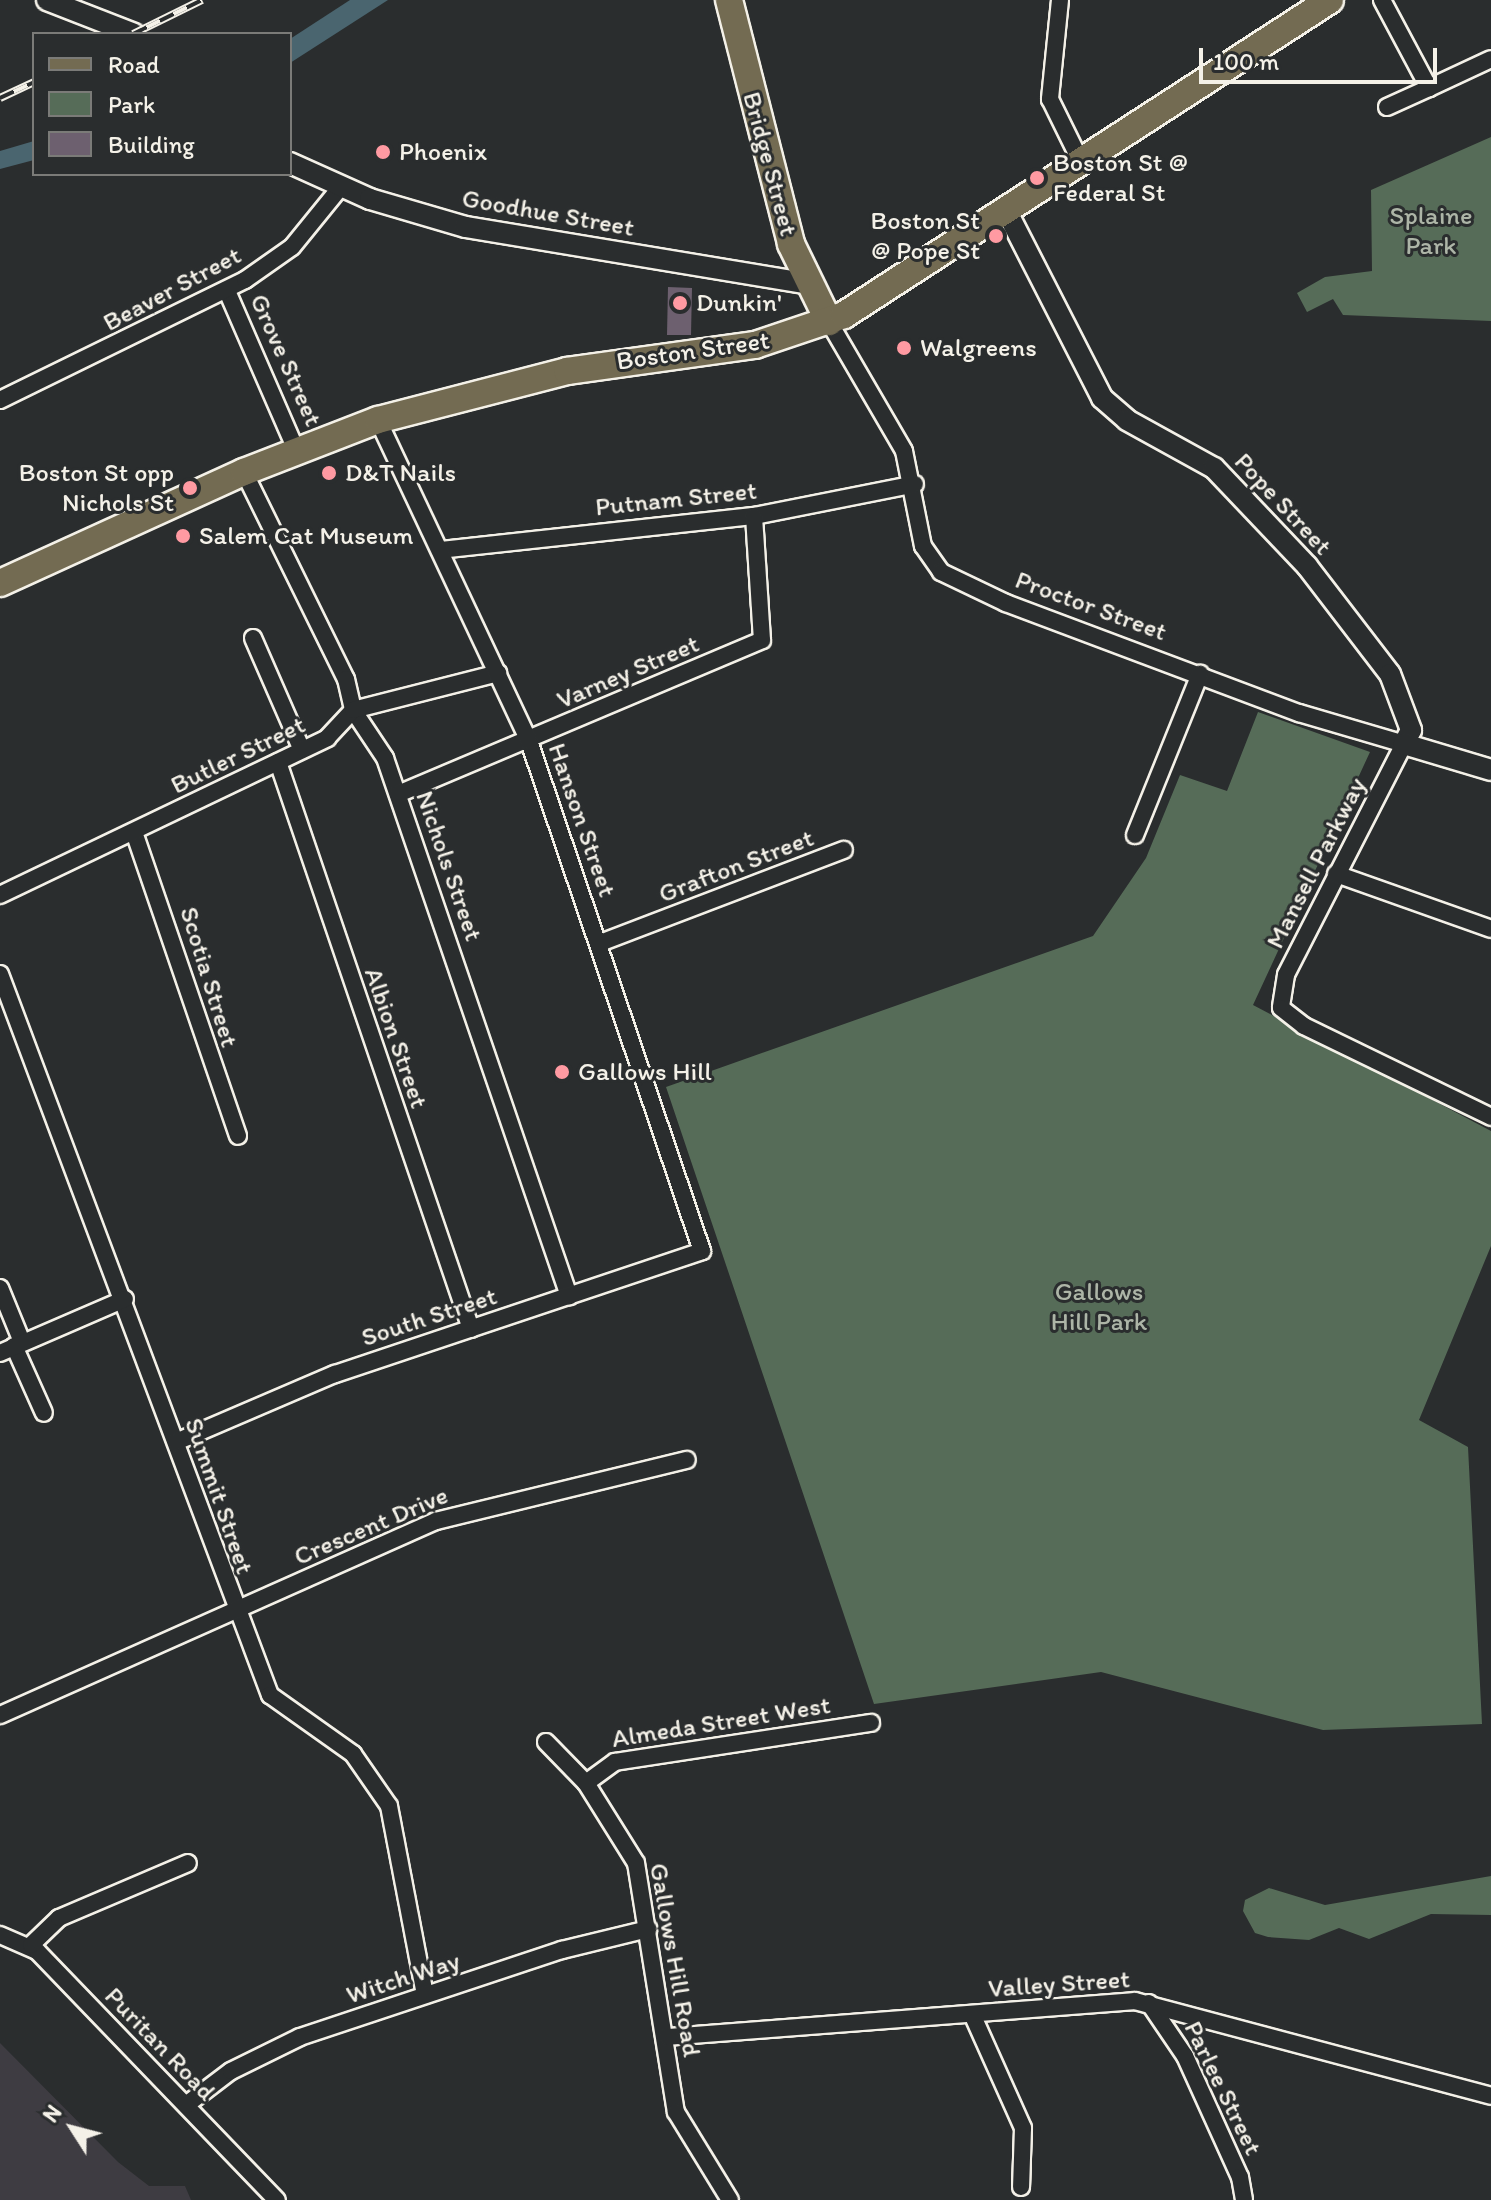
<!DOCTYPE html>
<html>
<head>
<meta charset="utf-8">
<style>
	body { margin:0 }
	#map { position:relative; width:1491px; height:2200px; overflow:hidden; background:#2a2d2e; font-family:Itim,sans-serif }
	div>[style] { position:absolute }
	.built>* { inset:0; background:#3e3c42 }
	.green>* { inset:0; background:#566c58 }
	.water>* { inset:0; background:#4a656f }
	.building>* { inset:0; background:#6d606f }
	.roads { filter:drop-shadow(2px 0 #f4f1e8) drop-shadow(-2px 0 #f4f1e8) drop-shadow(0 2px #f4f1e8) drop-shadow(0 -2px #f4f1e8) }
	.minor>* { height:16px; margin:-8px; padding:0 8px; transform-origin:8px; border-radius:8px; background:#2a2d2e }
	.tertiary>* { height:20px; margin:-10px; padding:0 10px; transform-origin:10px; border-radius:10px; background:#2a2d2e }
	.primary>* { height:26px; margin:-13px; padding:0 13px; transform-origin:13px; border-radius:13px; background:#736b52 }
	.rail>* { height:8px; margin-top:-4px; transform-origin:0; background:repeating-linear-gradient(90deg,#2a2d2e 0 15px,#f4f1e8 0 30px); box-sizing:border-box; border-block:2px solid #f4f1e8 }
	.dots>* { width:22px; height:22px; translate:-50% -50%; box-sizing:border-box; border:4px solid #2a2d2e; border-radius:50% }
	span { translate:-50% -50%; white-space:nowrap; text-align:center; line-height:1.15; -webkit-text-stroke:6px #2a2d2e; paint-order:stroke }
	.poi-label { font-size:26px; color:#f4f1e8 }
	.left { translate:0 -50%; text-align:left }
	.right { translate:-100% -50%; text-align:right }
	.street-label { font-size:26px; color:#f4f1e8 }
	.park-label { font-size:26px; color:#adb5a7 }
	.legend { position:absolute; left:32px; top:32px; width:260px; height:144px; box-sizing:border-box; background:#2a2d2e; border:2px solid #7b7b78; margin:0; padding:10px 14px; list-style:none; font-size:24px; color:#f4f1e8 }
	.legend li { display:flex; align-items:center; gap:16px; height:40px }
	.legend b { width:40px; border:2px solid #7b7b78 }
	.north { position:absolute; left:32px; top:2088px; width:80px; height:80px; -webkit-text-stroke:6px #2a2d2e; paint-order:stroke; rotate:306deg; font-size:22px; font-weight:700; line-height:32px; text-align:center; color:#f4f1e8 }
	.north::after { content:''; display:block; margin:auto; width:28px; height:36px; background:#f4f1e8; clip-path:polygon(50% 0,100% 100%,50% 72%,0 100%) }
	.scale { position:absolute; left:1199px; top:48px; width:238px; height:36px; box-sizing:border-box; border:4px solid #f4f1e8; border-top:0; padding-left:10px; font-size:24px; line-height:28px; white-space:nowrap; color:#f4f1e8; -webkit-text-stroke:6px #2a2d2e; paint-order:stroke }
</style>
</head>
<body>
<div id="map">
	<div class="built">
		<i style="clip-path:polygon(0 2043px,118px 2162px,149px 2186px,185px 2186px,191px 2200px,0 2200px)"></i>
	</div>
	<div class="green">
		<i style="clip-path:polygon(1491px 137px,1491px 321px,1343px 315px,1333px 299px,1307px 312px,1297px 293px,1325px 277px,1372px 271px,1371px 190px)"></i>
		<i style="clip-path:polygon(1258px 712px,1370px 752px,1253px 1005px,1491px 1131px,1491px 1246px,1419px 1420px,1468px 1447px,1482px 1724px,1323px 1730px,1101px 1672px,874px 1704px,666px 1087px,1093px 936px,1146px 858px,1180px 775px,1227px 791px)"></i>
		<i style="clip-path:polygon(1491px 1876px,1491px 1915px,1431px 1914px,1369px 1939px,1339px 1928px,1309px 1940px,1268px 1937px,1255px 1933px,1243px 1911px,1245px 1900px,1269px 1888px,1325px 1905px)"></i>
	</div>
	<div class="water">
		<i style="clip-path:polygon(350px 0,388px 0,290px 63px,290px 39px)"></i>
		<i style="clip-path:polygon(34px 141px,34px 160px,0 169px,0 151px)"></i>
	</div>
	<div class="building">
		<i style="clip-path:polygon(668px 287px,692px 288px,691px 335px,667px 335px)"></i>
	</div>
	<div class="roads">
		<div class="minor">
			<i style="left:1060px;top:0;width:100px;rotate:95.8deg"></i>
			<i style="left:1050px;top:99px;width:66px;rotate:63.8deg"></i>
			<i style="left:1382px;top:0;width:100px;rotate:61.9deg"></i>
			<i style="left:1429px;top:88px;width:68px;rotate:-25.1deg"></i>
			<i style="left:1387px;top:107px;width:46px;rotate:-24.3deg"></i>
			<i style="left:227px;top:291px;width:173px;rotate:66.5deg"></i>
			<i style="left:829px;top:322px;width:149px;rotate:59.8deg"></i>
			<i style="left:904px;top:451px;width:97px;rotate:78.7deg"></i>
			<i style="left:923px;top:546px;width:32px;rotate:55deg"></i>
			<i style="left:941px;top:572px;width:72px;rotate:25.5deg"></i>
			<i style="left:1006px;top:603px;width:313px;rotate:20.6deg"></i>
			<i style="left:1299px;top:713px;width:109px;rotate:16.4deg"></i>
			<i style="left:1404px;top:744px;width:259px;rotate:117.1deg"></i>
			<i style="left:1286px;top:975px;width:33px;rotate:99deg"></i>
			<i style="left:1281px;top:1008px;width:29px;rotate:38deg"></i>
			<i style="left:1304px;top:1026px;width:208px;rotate:25.9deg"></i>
			<i style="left:0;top:400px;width:273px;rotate:-26.1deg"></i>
			<i style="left:245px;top:280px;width:57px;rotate:-35.1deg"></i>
			<i style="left:292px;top:247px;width:76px;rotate:-50.9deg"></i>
			<i style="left:244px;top:472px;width:231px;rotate:63.8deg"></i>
			<i style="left:346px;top:679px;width:32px;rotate:77deg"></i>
			<i style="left:353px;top:710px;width:58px;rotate:56.3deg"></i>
			<i style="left:385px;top:758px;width:569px;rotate:71.12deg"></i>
			<i style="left:440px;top:550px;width:316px;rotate:-6.2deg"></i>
			<i style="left:754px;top:516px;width:164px;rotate:-11.2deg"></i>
			<i style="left:253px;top:638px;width:122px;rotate:66.4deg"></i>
			<i style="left:278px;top:762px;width:599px;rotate:71.2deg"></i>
			<i style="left:398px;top:794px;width:395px;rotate:-22.9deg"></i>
			<i style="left:762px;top:640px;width:124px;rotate:-93.7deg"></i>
			<i style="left:134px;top:832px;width:321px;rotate:71.1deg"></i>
			<i style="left:1135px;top:835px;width:174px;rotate:-68deg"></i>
			<i style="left:1336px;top:874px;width:164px;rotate:19.5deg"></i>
			<i style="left:0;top:895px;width:363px;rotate:-25.6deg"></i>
			<i style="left:327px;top:738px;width:38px;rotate:-47deg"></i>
			<i style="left:353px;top:710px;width:150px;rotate:-14.3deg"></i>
			<i style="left:600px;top:943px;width:261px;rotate:-20.9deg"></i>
			<i style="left:0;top:974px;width:770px;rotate:69.47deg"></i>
			<i style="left:270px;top:1695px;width:102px;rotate:35.4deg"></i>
			<i style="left:353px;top:1754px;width:63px;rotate:55.3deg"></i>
			<i style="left:389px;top:1806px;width:192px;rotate:79.2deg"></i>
			<i style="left:0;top:1288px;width:58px;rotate:67.8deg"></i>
			<i style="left:14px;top:1346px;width:73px;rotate:65.9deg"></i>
			<i style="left:0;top:1353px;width:136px;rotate:-23.4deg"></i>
			<i style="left:176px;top:1442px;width:173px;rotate:-23.2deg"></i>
			<i style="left:335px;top:1374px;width:387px;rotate:-18.5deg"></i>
			<i style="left:702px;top:1251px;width:539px;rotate:-108.74deg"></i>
			<i style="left:529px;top:741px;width:355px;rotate:-115.2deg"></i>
			<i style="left:0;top:1715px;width:477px;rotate:-24deg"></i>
			<i style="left:436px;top:1521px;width:258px;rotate:-13.7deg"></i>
			<i style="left:546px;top:1742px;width:57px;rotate:45.7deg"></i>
			<i style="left:586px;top:1783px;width:94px;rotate:58deg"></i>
			<i style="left:636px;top:1863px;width:252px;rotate:80.9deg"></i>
			<i style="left:676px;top:2112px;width:103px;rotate:58.5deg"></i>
			<i style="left:586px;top:1783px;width:36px;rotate:-36deg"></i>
			<i style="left:615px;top:1762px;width:259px;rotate:-8.7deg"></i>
			<i style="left:0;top:1935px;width:40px;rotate:23.4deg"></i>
			<i style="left:37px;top:1951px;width:346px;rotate:46.1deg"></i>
			<i style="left:31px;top:1945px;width:39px;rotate:-44deg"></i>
			<i style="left:59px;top:1918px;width:140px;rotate:-23.1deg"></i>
			<i style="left:1149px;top:2003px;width:64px;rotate:55.8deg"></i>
			<i style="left:1185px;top:2056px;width:133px;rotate:65.6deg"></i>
			<i style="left:1240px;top:2177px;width:23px;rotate:80deg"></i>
			<i style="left:972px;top:2014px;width:125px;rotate:65.9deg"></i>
			<i style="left:1023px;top:2128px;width:59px;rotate:91.9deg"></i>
			<i style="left:667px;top:2037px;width:469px;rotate:-4.4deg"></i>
			<i style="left:1135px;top:2001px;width:368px;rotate:14.9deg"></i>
			<i style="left:186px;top:2105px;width:56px;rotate:-37.1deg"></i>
			<i style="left:231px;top:2071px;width:77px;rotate:-26.2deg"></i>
			<i style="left:300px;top:2037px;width:276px;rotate:-18.4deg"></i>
			<i style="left:562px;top:1950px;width:89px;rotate:-13.7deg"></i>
		</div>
		<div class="tertiary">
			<i style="left:47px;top:0;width:93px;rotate:21.3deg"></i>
			<i style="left:290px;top:163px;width:88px;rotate:24.2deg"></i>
			<i style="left:370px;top:199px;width:100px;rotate:16.3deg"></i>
			<i style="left:466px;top:227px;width:344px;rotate:9.4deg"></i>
			<i style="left:1006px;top:210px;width:211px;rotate:62.9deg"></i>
			<i style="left:1102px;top:398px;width:33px;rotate:41deg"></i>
			<i style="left:1127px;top:420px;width:99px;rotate:28.9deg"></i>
			<i style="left:1214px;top:468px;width:135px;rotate:46.5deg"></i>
			<i style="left:1307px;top:566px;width:136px;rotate:52.5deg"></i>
			<i style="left:1390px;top:674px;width:60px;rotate:69.4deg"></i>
			<i style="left:1411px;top:730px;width:16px;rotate:117deg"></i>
			<i style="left:1404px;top:744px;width:91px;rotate:16.6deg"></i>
		</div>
		<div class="primary">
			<i style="left:729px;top:0;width:252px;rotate:75.7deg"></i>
			<i style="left:791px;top:244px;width:87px;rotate:64deg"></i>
			<i style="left:0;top:583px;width:268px;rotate:-24.5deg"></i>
			<i style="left:244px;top:472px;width:144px;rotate:-21.2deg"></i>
			<i style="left:378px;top:420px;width:195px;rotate:-14.5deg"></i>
			<i style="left:567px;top:371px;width:190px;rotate:-7.9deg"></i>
			<i style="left:755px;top:345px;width:94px;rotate:-18.6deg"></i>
			<i style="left:844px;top:315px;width:579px;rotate:-32.95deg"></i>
		</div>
	</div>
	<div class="rail">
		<i style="left:133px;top:34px;width:77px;rotate:-26.2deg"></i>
		<i style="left:0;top:98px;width:38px;rotate:-25deg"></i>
	</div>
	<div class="dots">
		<i style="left:383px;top:152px;background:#ff9aa2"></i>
		<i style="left:1037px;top:178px;background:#ff9aa2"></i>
		<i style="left:996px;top:236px;background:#ff9aa2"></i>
		<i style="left:680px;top:303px;background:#ff9aa2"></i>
		<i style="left:904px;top:348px;background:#ff9aa2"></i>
		<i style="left:329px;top:473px;background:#ff9aa2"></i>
		<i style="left:190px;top:488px;background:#ff9aa2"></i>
		<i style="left:183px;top:536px;background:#ff9aa2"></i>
		<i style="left:562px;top:1072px;background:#ff9aa2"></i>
	</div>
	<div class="poi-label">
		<span class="left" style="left:399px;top:152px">Phoenix</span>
		<span class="left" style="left:1053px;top:178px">Boston St @<br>Federal St</span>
		<span class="right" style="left:980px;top:236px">Boston St<br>@ Pope St</span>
		<span class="left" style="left:696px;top:303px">Dunkin'</span>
		<span class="left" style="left:920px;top:348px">Walgreens</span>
		<span class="right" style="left:174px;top:488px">Boston St opp<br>Nichols St</span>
		<span class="left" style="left:345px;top:473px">D&amp;T Nails</span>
		<span class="left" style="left:199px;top:536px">Salem Cat Museum</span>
		<span class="left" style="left:578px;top:1072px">Gallows Hill</span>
	</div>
	<div class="street-label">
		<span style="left:770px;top:164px;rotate:75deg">Bridge Street</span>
		<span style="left:548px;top:213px;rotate:10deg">Goodhue Street</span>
		<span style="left:172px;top:289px;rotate:-28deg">Beaver Street</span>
		<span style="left:693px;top:351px;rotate:-8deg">Boston Street</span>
		<span style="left:286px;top:360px;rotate:66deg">Grove Street</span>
		<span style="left:676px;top:499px;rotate:-6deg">Putnam Street</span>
		<span style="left:1283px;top:504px;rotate:47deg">Pope Street</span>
		<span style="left:1091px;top:606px;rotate:20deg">Proctor Street</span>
		<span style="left:628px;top:672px;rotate:-23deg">Varney Street</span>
		<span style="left:238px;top:755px;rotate:-26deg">Butler Street</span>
		<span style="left:582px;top:820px;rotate:71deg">Hanson Street</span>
		<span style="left:1316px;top:863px;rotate:-63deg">Mansell Parkway</span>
		<span style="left:449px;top:866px;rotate:71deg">Nichols Street</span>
		<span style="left:736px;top:866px;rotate:-21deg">Grafton Street</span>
		<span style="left:209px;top:977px;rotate:73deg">Scotia Street</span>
		<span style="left:396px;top:1038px;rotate:71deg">Albion Street</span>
		<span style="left:429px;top:1317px;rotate:-18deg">South Street</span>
		<span style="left:219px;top:1496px;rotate:71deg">Summit Street</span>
		<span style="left:371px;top:1526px;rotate:-23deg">Crescent Drive</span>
		<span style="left:721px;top:1722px;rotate:-9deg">Almeda Street West</span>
		<span style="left:675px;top:1960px;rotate:80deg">Gallows Hill Road</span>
		<span style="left:403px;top:1978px;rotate:-18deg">Witch Way</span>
		<span style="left:1059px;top:1984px;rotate:-4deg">Valley Street</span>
		<span style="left:160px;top:2044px;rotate:46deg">Puritan Road</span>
		<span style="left:1223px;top:2088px;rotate:64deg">Parlee Street</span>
	</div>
	<div class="park-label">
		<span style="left:1431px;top:231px">Splaine<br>Park</span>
		<span style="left:1099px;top:1307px">Gallows<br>Hill Park</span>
	</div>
	<ul class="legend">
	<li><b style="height:10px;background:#736b52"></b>Road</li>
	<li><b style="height:22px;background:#566c58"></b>Park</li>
	<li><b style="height:22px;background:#6d606f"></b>Building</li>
	</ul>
	<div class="north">N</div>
	<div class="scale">100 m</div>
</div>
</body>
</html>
